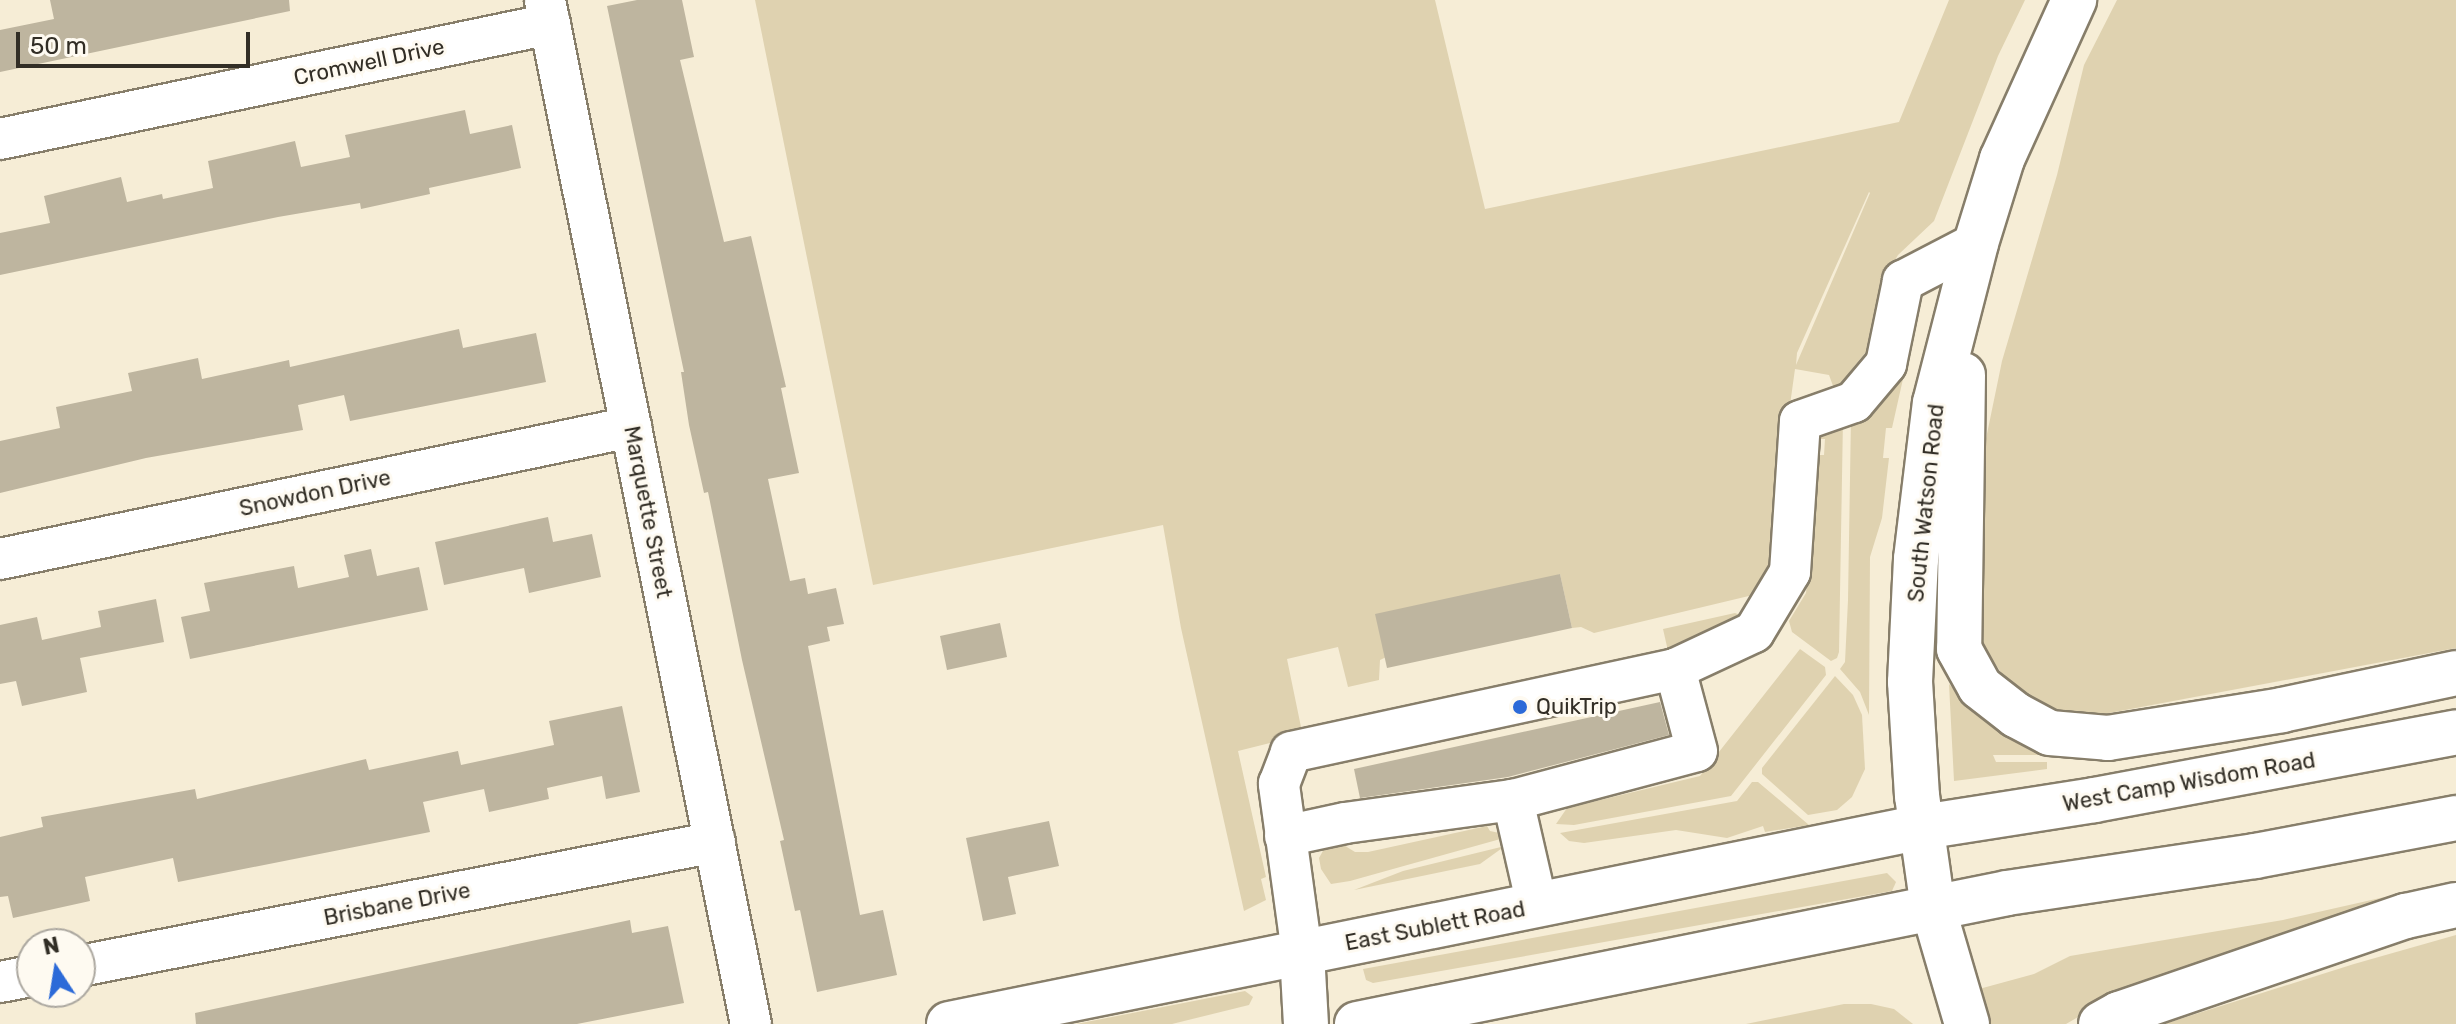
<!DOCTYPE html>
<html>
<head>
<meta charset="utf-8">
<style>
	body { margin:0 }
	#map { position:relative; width:2456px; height:1024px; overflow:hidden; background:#f6edd6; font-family:Rubik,sans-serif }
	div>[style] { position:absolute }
	.green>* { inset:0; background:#dfd2b0 }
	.building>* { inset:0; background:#beb59f }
	.roads { filter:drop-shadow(2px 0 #877e6a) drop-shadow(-2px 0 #877e6a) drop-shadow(0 2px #877e6a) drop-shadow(0 -2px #877e6a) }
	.minor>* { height:40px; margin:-20px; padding:0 20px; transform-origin:20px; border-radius:20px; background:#fff }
	.major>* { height:44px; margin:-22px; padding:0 22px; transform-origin:22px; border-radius:22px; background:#fff }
	.dots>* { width:22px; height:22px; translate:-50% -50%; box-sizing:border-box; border:4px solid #fefaf1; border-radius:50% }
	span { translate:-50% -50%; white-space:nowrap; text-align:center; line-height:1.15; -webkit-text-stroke:6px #fefaf1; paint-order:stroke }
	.street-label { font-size:22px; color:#322e26 }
	.poi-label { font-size:22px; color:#322e26 }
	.left { translate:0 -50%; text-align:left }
	.north { position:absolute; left:16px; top:928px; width:80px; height:80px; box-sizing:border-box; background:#fefaf1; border:2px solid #aca8a0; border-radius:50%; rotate:348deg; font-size:22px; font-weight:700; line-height:32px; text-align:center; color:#322e26 }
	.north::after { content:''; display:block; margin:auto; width:28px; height:36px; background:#2c6ad8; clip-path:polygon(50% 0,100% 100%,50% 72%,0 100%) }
	.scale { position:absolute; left:16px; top:32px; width:234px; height:36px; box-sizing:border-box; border:4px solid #322e26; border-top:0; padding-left:10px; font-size:24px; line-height:28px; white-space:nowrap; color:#322e26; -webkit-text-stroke:6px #fefaf1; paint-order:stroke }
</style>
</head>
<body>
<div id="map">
	<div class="green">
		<i style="clip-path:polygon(evenodd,755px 0,1435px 0,1485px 209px,1899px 122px,1949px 0,2025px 0,1998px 56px,1934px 221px,1898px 255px,1888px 272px,1870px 347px,1851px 370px,1842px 398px,1836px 394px,1829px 375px,1795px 369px,1771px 542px,1772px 569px,1753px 595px,1594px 633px,1581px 627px,1572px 628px,1560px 574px,1380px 660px,1379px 680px,1348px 687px,1338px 647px,1287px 659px,1301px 727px,1294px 737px,1238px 751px,1266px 877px,1261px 879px,1266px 900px,1244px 911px,1181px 628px,1163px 525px,873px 585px,755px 0,1869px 192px,1870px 193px,1796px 365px,1797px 353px,1869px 192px)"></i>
		<i style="clip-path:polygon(2117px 0,2456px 0,2456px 648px,2088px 717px,2041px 705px,2012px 688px,1982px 645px,1969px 602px,1973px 502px,2002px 361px,2057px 175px,2084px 65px)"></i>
		<i style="clip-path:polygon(1919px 292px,1920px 303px,1892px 428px,1886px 428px,1883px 458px,1889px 458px,1882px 518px,1870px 557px,1869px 715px,1860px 692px,1840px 669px,1845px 662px,1848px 600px,1851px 417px)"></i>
		<i style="clip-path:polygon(1843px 419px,1839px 652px,1837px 658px,1831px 661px,1792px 632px,1789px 621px,1806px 593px,1818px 455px,1824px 455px,1825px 439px,1820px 439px,1821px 434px)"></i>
		<i style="clip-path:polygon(1735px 613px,1740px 615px,1720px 640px,1668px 651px,1663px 629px)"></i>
		<i style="clip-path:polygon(1800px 649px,1825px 667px,1826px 675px,1731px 796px,1574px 825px,1556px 824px,1567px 808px,1700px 776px)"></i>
		<i style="clip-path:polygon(1835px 676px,1853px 695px,1862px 715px,1865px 769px,1852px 797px,1837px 810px,1808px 815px,1762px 774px,1762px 768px)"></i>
		<i style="clip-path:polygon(1949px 684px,1982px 718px,2053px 755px,1993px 755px,1996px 762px,2047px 762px,2047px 769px,1954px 781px)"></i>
		<i style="clip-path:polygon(1752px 782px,1758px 782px,1809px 825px,1765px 832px,1763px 826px,1727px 838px,1676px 830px,1584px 843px,1569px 841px,1560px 833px,1737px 801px)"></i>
		<i style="clip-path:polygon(1487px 826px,1490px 831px,1504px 834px,1504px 838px,1350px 881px,1331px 884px,1321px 869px,1319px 858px,1324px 849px,1334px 845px,1342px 844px,1355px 852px,1368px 852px)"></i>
		<i style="clip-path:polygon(1505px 846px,1480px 864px,1354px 890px,1403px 871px)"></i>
		<i style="clip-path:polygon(1887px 873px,1896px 882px,1892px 891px,1373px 983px,1366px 980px,1363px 969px)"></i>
		<i style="clip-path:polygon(2398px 894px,2400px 901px,2113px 997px,2066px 1024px,1990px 1024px,1979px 989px,2034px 974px,2070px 956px,2283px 920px)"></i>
		<i style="clip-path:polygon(2456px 935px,2456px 1024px,2164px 1024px,2354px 964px)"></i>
		<i style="clip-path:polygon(1245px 991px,1253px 997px,1249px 1005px,1172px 1024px,1076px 1024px)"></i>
		<i style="clip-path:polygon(1844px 1004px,1871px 1004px,1894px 1009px,1913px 1024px,1746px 1024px)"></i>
	</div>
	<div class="building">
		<i style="clip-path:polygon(50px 0,289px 0,290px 11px,0 72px,0 30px,54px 19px)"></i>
		<i style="clip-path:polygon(637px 0,682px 0,694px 57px,680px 60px,724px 242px,751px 236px,786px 387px,781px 388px,799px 473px,768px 479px,790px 581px,805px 578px,808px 594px,836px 588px,844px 624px,827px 627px,830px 641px,808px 646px,860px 915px,883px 910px,897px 975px,817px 992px,800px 910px,795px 911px,780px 841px,784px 840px,742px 660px,708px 492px,704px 493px,689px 425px,681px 372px,684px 372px,607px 6px)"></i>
		<i style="clip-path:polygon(465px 110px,470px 134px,512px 125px,521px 168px,429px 188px,430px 194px,361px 209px,360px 203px,278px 217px,0 275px,0 233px,50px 223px,44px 196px,121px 177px,127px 202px,162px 194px,163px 199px,213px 188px,208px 161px,295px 141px,301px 167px,350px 157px,345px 135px)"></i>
		<i style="clip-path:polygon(459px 329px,463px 348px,536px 333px,546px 382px,350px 421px,344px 395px,298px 405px,303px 430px,146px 458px,0 493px,0 441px,60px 428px,56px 407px,132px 391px,128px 373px,198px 358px,202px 379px,289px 360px,290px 367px)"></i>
		<i style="clip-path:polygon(548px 517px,553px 542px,592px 534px,601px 577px,529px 593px,524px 568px,444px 585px,435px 542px)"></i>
		<i style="clip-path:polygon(371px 549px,377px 576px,419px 567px,428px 610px,190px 659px,181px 617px,210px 611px,204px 583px,294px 566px,298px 588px,349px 577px,344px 555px)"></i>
		<i style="clip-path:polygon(1560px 574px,1572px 628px,1387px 668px,1375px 614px)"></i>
		<i style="clip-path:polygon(156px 599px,164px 642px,80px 658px,87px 692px,22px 706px,16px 681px,0 684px,0 625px,37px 617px,42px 640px,101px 627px,98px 611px)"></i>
		<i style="clip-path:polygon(1000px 623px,1007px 657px,947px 670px,940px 636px)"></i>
		<i style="clip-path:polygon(1660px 702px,1669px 735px,1508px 777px,1360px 798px,1354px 769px)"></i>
		<i style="clip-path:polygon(622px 706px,640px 792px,606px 799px,602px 776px,547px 788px,549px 799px,489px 812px,484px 789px,423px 802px,430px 832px,178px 882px,173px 858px,85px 877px,90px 901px,13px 918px,8px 896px,0 897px,0 837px,43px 827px,41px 817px,195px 789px,197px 799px,366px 759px,369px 770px,458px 751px,461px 765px,554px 745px,549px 721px)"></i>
		<i style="clip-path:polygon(1049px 821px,1059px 866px,1008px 877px,1016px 914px,983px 921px,966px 838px)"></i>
		<i style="clip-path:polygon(630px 920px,632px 933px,668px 926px,684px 1003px,577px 1024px,196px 1024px,195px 1013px)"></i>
	</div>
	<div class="roads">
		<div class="minor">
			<i style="left:545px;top:0;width:1045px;rotate:78.63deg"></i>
			<i style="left:0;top:139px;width:562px;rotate:-11.81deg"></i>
			<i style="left:0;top:559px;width:645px;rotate:-11.82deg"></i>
			<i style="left:1285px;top:836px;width:61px;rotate:-12.2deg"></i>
			<i style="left:1345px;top:823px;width:170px;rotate:-7.8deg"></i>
			<i style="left:1537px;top:905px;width:108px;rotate:-102.9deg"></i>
			<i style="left:1513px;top:800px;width:190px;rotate:-14.9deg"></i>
			<i style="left:1697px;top:751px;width:85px;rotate:-105deg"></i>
			<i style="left:1302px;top:953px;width:171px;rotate:-97.8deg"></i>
			<i style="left:1279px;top:784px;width:34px;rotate:-69deg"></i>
			<i style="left:1291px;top:752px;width:393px;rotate:-12.2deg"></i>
			<i style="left:1675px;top:669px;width:87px;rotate:-25.1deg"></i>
			<i style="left:1754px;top:632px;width:70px;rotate:-59deg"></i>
			<i style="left:1790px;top:572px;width:151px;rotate:-86.2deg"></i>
			<i style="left:1800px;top:421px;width:57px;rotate:-19.4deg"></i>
			<i style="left:1854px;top:402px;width:50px;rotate:-49.9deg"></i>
			<i style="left:1886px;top:364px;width:85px;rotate:-78.4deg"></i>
			<i style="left:1903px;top:281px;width:82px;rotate:-27.5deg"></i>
			<i style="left:80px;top:966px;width:647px;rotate:-11.05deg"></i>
			<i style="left:0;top:982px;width:33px;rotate:-11deg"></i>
		</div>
		<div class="major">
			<i style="left:1963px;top:375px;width:274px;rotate:90.8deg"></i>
			<i style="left:1959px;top:649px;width:43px;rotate:61.1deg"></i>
			<i style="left:1980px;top:687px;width:46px;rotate:37.9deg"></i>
			<i style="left:2016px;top:715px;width:38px;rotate:28deg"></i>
			<i style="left:2050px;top:733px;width:58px;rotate:4.9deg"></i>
			<i style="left:2108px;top:738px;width:176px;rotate:-9.1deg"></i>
			<i style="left:2282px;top:710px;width:178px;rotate:-12deg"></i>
			<i style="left:1302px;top:953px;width:71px;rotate:86.8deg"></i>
			<i style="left:949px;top:1024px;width:993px;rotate:-11.45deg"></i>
			<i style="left:1922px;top:827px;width:174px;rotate:-8.9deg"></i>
			<i style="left:2094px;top:800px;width:368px;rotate:-10.6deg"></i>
			<i style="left:1357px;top:1024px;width:663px;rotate:-11.39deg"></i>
			<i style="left:2007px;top:893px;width:251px;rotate:-8.5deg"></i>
			<i style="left:2255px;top:856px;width:205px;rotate:-10.7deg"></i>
			<i style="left:1967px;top:1024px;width:121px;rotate:-106.3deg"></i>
			<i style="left:1933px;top:908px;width:113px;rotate:-98.1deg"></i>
			<i style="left:1917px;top:796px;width:114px;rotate:-93.5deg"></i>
			<i style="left:1910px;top:682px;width:123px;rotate:-87.2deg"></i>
			<i style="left:1916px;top:559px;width:157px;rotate:-83.1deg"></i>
			<i style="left:1935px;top:403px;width:165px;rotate:-75.6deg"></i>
			<i style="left:1976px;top:243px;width:88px;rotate:-72.8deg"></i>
			<i style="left:2002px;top:159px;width:175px;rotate:-65.6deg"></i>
			<i style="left:2101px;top:1024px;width:21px;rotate:-29deg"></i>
			<i style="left:2119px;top:1014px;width:303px;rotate:-18.9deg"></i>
			<i style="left:2406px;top:916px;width:51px;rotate:-12.4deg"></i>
		</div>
	</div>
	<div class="dots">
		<i style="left:1520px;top:707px;background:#2c6ad8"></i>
	</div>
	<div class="street-label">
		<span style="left:369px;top:62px;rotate:-12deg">Cromwell Drive</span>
		<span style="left:315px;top:493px;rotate:-12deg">Snowdon Drive</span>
		<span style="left:1926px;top:503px;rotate:-84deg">South Watson Road</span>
		<span style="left:648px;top:512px;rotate:79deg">Marquette Street</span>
		<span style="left:2189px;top:782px;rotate:-10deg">West Camp Wisdom Road</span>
		<span style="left:397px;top:904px;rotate:-11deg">Brisbane Drive</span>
		<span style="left:1435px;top:926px;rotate:-11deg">East Sublett Road</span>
	</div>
	<div class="poi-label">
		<span class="left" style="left:1536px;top:707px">QuikTrip</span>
	</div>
	<div class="north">N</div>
	<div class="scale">50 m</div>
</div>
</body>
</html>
